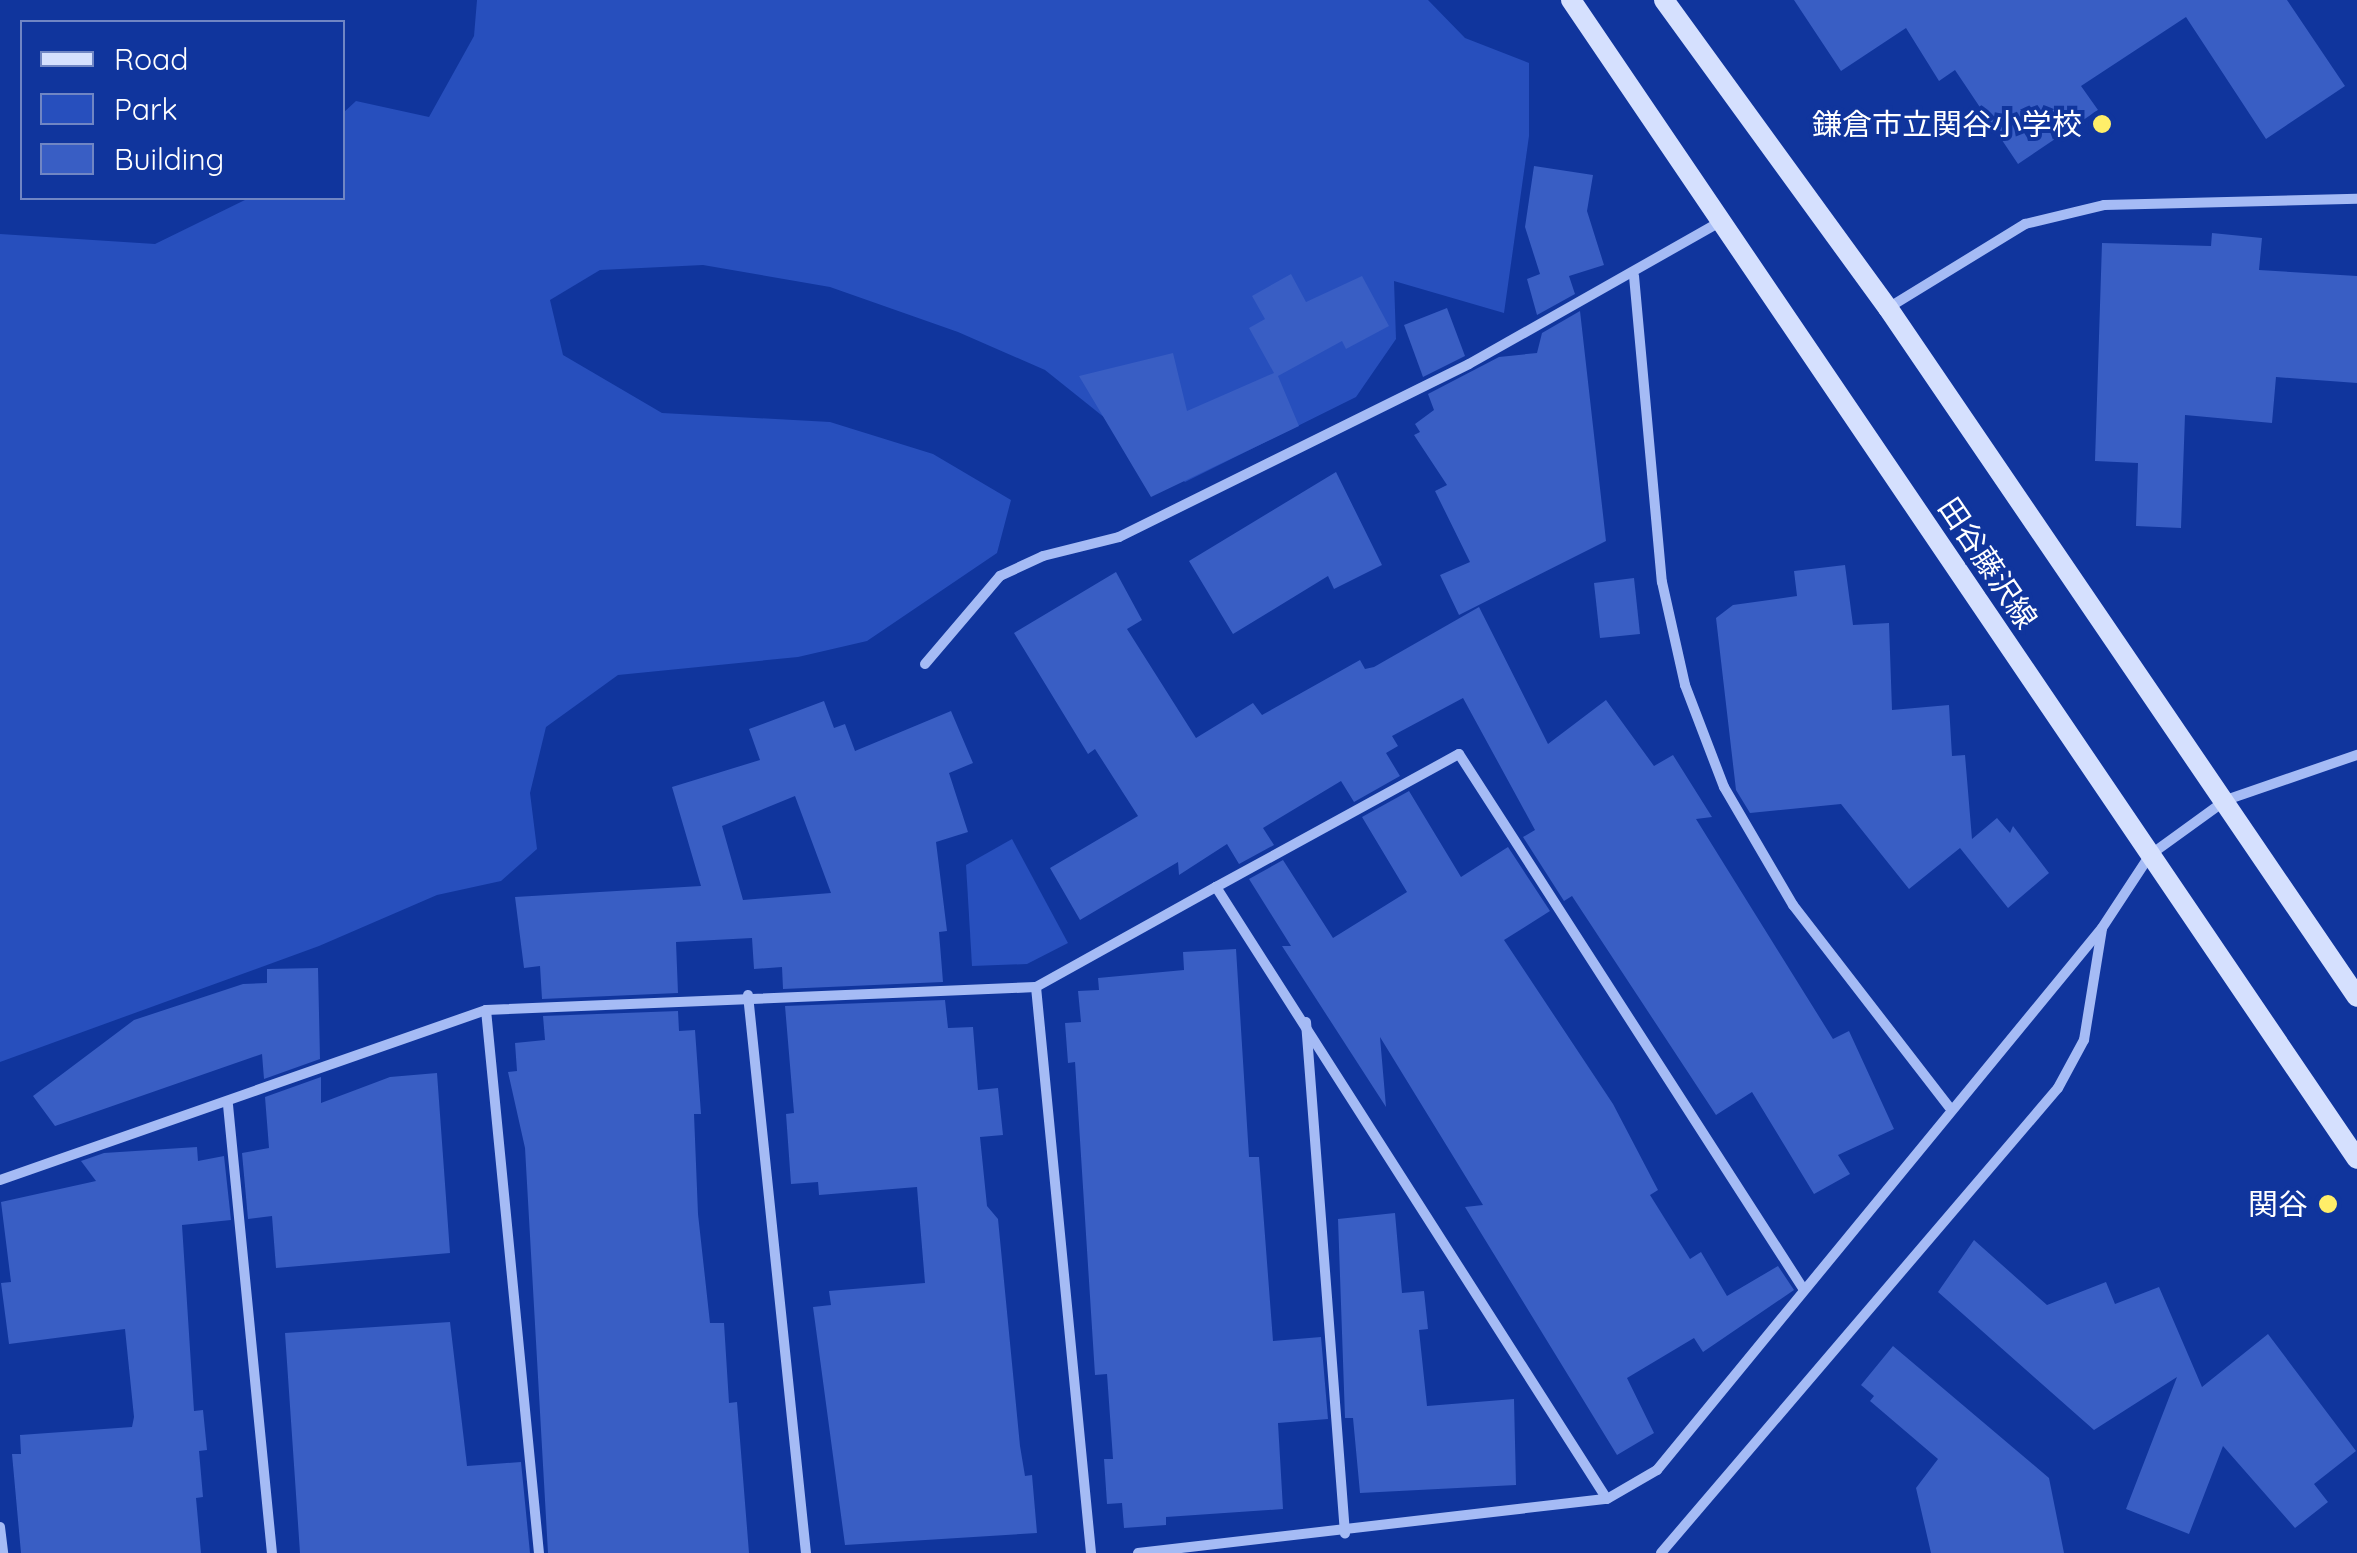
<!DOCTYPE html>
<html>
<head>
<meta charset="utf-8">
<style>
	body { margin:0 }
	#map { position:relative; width:2357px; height:1553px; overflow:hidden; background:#10359d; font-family:Quicksand,"Noto Sans JP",sans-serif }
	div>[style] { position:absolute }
	.green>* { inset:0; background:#274fbd }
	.building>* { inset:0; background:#395ec4 }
	.minor>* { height:10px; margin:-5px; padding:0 5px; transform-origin:5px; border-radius:5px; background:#a5bbf5 }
	.secondary>* { height:20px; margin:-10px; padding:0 10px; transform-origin:10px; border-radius:10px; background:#d5e0fe }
	.dots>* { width:28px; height:28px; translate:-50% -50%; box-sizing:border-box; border:5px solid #10359d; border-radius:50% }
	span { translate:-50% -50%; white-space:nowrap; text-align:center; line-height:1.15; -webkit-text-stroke:8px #10359d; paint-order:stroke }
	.poi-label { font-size:30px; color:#fff }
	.right { translate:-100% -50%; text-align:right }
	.street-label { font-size:30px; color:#fff }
	.legend { position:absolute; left:20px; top:20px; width:325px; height:180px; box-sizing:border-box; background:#10359d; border:2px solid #7086c4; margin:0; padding:12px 18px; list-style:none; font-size:30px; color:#fff }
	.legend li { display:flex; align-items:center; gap:20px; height:50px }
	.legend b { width:50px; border:2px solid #7086c4 }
</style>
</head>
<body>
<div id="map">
	<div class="green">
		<i style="clip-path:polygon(477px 0,1428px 0,1465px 38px,1529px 63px,1529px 136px,1504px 313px,1394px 281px,1396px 339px,1356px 397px,1185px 482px,1045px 370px,958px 332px,830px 287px,703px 265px,600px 270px,550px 300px,563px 355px,662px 413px,830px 422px,933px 454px,1011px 500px,997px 553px,867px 641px,798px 657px,618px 675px,546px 727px,530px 793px,537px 849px,501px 881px,437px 895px,319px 946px,0 1062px,0 234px,155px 244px,249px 198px,342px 198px,343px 113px,356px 101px,429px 117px,474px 36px)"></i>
		<i style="clip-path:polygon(1012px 839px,1068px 943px,1027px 964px,972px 966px,966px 865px)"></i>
	</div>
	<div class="building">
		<i style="clip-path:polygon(1794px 0,2287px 0,2345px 86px,2266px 139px,2186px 17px,2081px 86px,2098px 110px,2018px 164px,1955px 70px,1939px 81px,1906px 28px,1841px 71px)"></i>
		<i style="clip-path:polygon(1534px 166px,1593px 175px,1587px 211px,1604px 265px,1569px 276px,1575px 294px,1537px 315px,1527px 279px,1540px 274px,1525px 227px)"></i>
		<i style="clip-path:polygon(2212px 233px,2262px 238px,2259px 270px,2357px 276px,2357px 383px,2276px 377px,2272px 423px,2185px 415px,2181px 528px,2136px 526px,2138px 463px,2095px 461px,2102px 243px,2211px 246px)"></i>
		<i style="clip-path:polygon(1291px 274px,1306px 302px,1362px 276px,1389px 326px,1346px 349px,1342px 341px,1278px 376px,1299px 426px,1151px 497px,1079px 376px,1173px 353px,1187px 411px,1274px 373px,1249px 328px,1265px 319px,1252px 296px)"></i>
		<i style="clip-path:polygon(1447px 308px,1465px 356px,1423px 377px,1404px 325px)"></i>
		<i style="clip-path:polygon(1580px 311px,1606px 541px,1459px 615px,1440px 575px,1470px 562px,1435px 491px,1447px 485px,1414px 435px,1420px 432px,1415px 424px,1434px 410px,1428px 394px,1499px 357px,1537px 353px,1542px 333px)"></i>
		<i style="clip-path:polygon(1336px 472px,1382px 565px,1334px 589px,1328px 576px,1233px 634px,1189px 561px)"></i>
		<i style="clip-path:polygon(1845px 565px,1853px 625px,1889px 623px,1892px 710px,1949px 705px,1952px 756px,1965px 755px,1972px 839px,1997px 818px,2010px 833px,2013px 826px,2049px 873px,2008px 908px,1960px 848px,1909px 889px,1841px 804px,1750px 813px,1736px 790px,1716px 618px,1733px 605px,1797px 596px,1794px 571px)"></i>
		<i style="clip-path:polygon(1116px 572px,1142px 620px,1127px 629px,1196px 738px,1253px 703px,1262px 715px,1360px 660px,1365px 669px,1374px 667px,1479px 607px,1548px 744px,1606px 700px,1654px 766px,1673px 755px,1712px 817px,1696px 819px,1833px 1039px,1849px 1031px,1894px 1129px,1838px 1155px,1850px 1174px,1814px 1194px,1752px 1092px,1716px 1115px,1572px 896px,1564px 901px,1523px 837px,1535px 830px,1463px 698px,1392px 736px,1398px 746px,1386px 753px,1400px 776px,1354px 802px,1341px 781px,1263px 828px,1274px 845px,1239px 864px,1227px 844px,1179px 875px,1178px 862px,1080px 920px,1050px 868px,1138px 816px,1095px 749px,1088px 754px,1014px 633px)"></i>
		<i style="clip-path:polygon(1634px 578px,1640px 634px,1600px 638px,1594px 583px)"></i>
		<i style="clip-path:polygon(evenodd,824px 701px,834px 728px,845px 724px,855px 751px,951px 711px,973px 763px,949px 773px,968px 832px,936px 842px,947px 931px,939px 932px,943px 982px,783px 989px,782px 967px,754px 969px,752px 938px,676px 942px,678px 993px,542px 999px,540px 966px,524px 968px,515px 897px,701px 886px,672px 787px,760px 760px,749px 729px,824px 701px,795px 796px,831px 893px,743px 900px,722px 826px,795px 796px)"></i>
		<i style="clip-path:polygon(1409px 791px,1461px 877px,1508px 847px,1550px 911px,1504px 940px,1613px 1104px,1658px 1190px,1650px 1195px,1690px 1259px,1701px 1252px,1727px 1296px,1778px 1266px,1794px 1290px,1703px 1352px,1694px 1338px,1627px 1378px,1654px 1433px,1617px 1455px,1465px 1207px,1483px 1205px,1380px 1037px,1386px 1107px,1282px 946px,1291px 946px,1249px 879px,1283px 860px,1333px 938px,1407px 892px,1362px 817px)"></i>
		<i style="clip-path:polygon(1236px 949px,1249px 1157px,1259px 1157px,1273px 1341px,1321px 1337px,1328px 1419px,1278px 1423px,1283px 1509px,1166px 1517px,1166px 1525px,1124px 1528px,1122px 1503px,1107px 1504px,1104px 1459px,1113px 1459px,1107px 1374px,1095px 1375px,1075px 1062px,1068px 1063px,1065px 1023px,1081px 1022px,1078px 991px,1099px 990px,1098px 978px,1184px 970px,1183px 952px)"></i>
		<i style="clip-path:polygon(318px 968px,320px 1059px,264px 1079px,262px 1054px,55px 1126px,33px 1096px,134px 1020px,243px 984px,267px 983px,267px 969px)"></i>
		<i style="clip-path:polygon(945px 1000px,948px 1028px,973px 1027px,978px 1090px,998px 1088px,1003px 1135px,980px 1137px,987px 1206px,998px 1219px,1020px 1446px,1025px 1476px,1032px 1475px,1037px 1533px,845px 1545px,813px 1307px,831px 1305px,829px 1291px,925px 1283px,917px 1187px,819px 1195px,818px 1182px,791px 1184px,786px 1114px,794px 1113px,785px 1006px)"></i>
		<i style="clip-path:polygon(678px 1011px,679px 1031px,695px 1030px,701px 1114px,694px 1114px,698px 1214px,710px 1323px,724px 1323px,729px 1403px,737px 1402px,749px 1553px,548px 1553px,525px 1148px,508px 1072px,517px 1071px,515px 1043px,545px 1040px,543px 1016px)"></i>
		<i style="clip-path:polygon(437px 1073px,450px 1253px,276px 1268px,272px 1216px,248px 1219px,242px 1153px,269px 1148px,265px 1097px,321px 1077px,321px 1103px,390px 1077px)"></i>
		<i style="clip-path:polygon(197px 1147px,198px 1161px,224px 1156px,231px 1220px,182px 1225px,194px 1411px,203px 1410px,207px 1450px,199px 1451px,203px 1497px,196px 1498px,201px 1553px,21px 1553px,12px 1454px,21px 1454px,20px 1435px,132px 1427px,134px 1417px,125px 1329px,9px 1344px,1px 1283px,11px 1282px,1px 1202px,96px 1181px,81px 1161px,104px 1153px)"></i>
		<i style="clip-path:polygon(1395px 1213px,1402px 1293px,1424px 1291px,1428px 1329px,1419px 1330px,1427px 1406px,1514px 1399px,1516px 1485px,1360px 1493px,1353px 1418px,1345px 1418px,1338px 1219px)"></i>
		<i style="clip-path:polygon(1974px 1240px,2047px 1305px,2106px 1282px,2115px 1304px,2159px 1287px,2202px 1387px,2268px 1334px,2356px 1451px,2314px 1484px,2328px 1502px,2295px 1528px,2223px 1446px,2189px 1534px,2126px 1509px,2177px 1377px,2094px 1430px,1938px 1292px)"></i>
		<i style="clip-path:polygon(450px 1322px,467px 1466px,521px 1462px,530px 1553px,300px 1553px,285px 1333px)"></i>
		<i style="clip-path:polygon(1893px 1346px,2049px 1478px,2064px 1553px,1931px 1553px,1916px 1488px,1938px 1459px,1870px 1401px,1874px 1396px,1861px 1385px)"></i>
	</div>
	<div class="minor">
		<i style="left:1634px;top:276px;width:307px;rotate:84.8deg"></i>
		<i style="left:1662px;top:582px;width:106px;rotate:77.4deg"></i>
		<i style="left:1685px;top:685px;width:109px;rotate:69.1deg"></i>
		<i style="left:1724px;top:787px;width:137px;rotate:59.7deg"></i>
		<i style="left:1793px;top:905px;width:255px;rotate:52.3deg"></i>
		<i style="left:1888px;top:308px;width:161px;rotate:-31.5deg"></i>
		<i style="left:2025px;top:224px;width:81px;rotate:-13.5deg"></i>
		<i style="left:2104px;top:205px;width:253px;rotate:-1.4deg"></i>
		<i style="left:925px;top:664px;width:116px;rotate:-49.6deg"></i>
		<i style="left:1000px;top:576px;width:47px;rotate:-24.9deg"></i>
		<i style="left:1043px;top:556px;width:78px;rotate:-14deg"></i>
		<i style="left:1119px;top:537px;width:390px;rotate:-26.3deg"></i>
		<i style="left:1469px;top:364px;width:288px;rotate:-29.5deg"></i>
		<i style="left:1216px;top:887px;width:277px;rotate:-28.7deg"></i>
		<i style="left:1459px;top:754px;width:637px;rotate:57.23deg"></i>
		<i style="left:1036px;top:987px;width:569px;rotate:84.45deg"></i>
		<i style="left:748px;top:995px;width:561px;rotate:84.07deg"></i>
		<i style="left:486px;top:1010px;width:546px;rotate:84.43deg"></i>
		<i style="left:1306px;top:1022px;width:513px;rotate:85.64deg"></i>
		<i style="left:228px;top:1105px;width:450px;rotate:84.4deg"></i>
		<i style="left:0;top:1180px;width:515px;rotate:-19.28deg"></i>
		<i style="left:486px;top:1010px;width:550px;rotate:-2.39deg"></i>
		<i style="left:1036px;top:987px;width:206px;rotate:-29.1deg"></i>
		<i style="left:1216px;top:887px;width:726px;rotate:57.43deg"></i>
		<i style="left:0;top:1527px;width:26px;rotate:83deg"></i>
		<i style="left:1138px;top:1553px;width:472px;rotate:-6.6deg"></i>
		<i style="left:1607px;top:1499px;width:58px;rotate:-30.1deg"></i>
		<i style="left:1657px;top:1470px;width:701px;rotate:-50.61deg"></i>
		<i style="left:2102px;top:928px;width:87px;rotate:-56.7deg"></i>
		<i style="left:2150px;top:855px;width:94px;rotate:-35.9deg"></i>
		<i style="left:2226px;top:800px;width:139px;rotate:-19deg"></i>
		<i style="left:1661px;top:1553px;width:611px;rotate:-49.51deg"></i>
		<i style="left:2058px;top:1088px;width:55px;rotate:-61.6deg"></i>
		<i style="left:2084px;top:1040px;width:112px;rotate:-80.8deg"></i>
	</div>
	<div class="secondary">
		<i style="left:1571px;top:0;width:1400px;rotate:55.86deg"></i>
		<i style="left:1664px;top:0;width:381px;rotate:54deg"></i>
		<i style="left:1888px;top:308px;width:833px;rotate:55.76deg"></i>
	</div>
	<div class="dots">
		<i style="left:2102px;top:124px;background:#ffee69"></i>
		<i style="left:2328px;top:1204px;background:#ffee69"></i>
	</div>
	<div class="poi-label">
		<span class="right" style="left:2082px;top:124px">鎌倉市立関谷小学校</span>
		<span class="right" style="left:2308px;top:1204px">関谷</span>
	</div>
	<div class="street-label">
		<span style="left:1988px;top:563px;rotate:56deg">田谷藤沢線</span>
	</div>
	<ul class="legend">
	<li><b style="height:12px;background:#d5e0fe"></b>Road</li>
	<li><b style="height:28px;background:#274fbd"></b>Park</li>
	<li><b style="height:28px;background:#395ec4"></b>Building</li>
	</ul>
</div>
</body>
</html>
